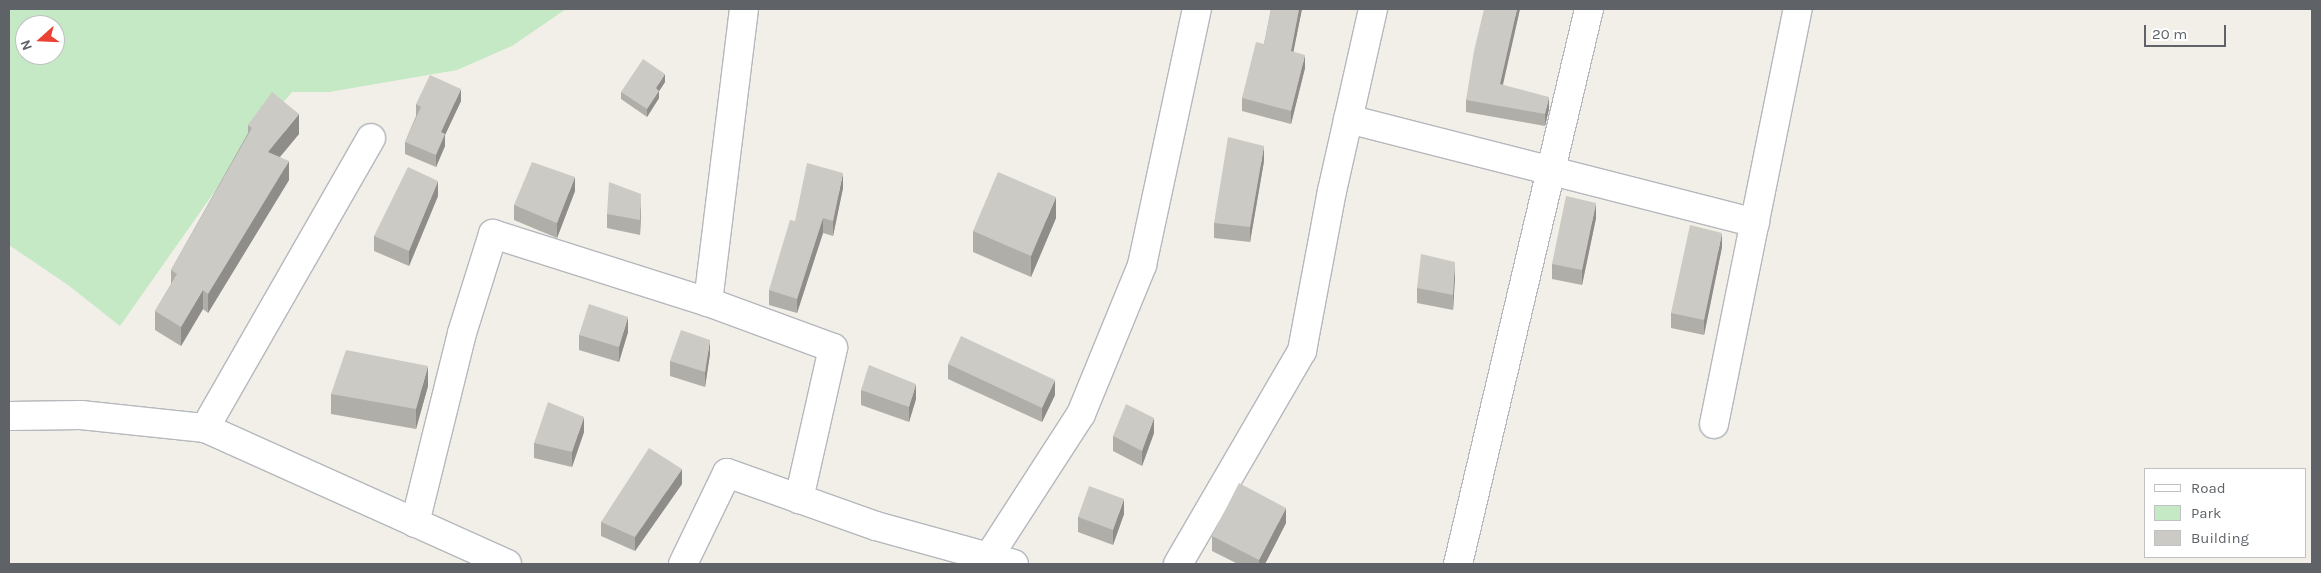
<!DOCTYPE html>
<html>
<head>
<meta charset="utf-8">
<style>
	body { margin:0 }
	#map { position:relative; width:2321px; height:573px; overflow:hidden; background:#f1efe8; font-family:Karla,sans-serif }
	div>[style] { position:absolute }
	.green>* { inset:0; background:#c5e8c5 }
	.roads { filter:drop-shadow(1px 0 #b5b8bc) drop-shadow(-1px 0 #b5b8bc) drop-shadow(0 1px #b5b8bc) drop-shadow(0 -1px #b5b8bc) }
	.minor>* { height:28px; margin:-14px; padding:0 14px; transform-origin:14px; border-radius:14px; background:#fff }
	.wall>* { inset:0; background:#afaea9 }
	.shaded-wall>* { inset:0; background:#8f8d8a }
	.building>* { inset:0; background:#cccac5 }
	span { translate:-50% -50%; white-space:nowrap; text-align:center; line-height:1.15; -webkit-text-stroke:4px #fff; paint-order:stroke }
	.frame { position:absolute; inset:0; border:10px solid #5f6368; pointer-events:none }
	.legend { position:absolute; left:2144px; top:468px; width:162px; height:90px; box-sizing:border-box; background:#fff; border:1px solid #bfc1c3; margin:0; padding:6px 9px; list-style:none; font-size:15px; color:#5f6368 }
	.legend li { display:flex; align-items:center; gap:10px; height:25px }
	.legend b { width:25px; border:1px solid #bfc1c3 }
	.north { position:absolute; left:15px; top:15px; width:50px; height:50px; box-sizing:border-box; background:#fff; border:1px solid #bfc1c3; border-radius:50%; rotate:250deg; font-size:14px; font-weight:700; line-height:20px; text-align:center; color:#5f6368 }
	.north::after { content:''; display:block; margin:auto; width:18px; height:22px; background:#ea4335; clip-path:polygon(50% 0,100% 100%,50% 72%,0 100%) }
	.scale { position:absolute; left:2144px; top:25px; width:82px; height:22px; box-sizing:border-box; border:2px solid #5f6368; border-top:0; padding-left:6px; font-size:15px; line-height:18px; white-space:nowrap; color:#5f6368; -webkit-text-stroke:4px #fff; paint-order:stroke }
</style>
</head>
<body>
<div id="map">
	<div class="green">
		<i style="clip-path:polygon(evenodd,9px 9px,566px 9px,512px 46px,457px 70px,329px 92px,292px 92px,248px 144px,120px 326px,68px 285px,9px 245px,9px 9px,25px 25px,55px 25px,55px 55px,25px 55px,25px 25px)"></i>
	</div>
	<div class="roads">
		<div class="minor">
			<i style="left:1348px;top:119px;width:420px;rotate:14.3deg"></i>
			<i style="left:708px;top:302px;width:295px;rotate:-83deg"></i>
			<i style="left:9px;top:416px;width:72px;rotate:-0.8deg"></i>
			<i style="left:81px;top:415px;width:125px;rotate:6deg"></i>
			<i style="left:205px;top:428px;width:331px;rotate:24.2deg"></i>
			<i style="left:1714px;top:424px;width:423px;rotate:-78.6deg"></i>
			<i style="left:205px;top:428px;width:334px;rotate:-60.2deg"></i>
			<i style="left:415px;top:523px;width:196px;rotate:-76.1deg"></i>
			<i style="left:462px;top:333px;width:104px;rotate:-72.6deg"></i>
			<i style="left:493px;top:234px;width:225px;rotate:17.6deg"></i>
			<i style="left:708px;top:302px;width:133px;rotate:20.2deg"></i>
			<i style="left:833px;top:348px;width:155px;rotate:102.7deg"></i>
			<i style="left:683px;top:564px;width:101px;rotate:-64.2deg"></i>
			<i style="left:727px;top:473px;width:158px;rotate:19.6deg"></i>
			<i style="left:876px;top:526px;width:143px;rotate:15.4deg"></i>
			<i style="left:984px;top:564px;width:179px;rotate:-57.1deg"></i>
			<i style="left:1081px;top:414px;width:161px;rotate:-67.7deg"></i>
			<i style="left:1142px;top:265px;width:262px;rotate:-77.9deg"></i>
			<i style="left:1178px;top:564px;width:246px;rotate:-59.8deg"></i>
			<i style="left:1302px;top:351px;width:163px;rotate:-79.4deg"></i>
			<i style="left:1332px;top:191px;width:187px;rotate:-77.3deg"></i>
			<i style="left:1458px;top:564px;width:570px;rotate:-76.72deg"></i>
		</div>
	</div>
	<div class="wall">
		<i style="clip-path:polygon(1271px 9px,1302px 9px,1293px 52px,1305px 68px,1291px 124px,1242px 111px,1242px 98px,1264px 44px)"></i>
		<i style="clip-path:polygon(1520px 9px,1503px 85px,1549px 109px,1545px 126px,1466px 112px,1466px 100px)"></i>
		<i style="clip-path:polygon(665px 82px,659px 91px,659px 98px,647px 117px,621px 99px,621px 92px)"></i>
		<i style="clip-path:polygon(461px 101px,445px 135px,445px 146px,436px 167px,405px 154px,405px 142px,416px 116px,416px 104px)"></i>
		<i style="clip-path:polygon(248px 125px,299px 134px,280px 157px,289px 180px,208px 313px,203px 309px,181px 346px,155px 330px,155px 311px,171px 284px,171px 270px,248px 133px)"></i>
		<i style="clip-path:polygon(1264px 161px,1250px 242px,1214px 238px,1214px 223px)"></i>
		<i style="clip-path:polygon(843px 188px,833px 236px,823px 233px,797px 313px,769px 305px,769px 290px)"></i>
		<i style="clip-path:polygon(575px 191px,557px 238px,514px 220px,514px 205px)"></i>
		<i style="clip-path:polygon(438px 196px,409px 266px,374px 251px,374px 236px)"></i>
		<i style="clip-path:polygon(641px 208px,640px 235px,607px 228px,607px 214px)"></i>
		<i style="clip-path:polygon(1056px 218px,1031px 277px,973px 252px,973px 231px)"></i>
		<i style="clip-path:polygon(1596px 218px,1582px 285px,1552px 279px,1552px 264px)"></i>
		<i style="clip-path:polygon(1722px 247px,1704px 335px,1671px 328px,1671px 313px)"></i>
		<i style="clip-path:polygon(1455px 277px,1453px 310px,1417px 303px,1417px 288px)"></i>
		<i style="clip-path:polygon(628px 332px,619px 362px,579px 350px,579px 335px)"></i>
		<i style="clip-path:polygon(710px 354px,705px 387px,670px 376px,670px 361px)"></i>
		<i style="clip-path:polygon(948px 364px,1055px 395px,1042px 422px,948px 379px)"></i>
		<i style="clip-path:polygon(428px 386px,416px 429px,331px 414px,331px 394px)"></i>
		<i style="clip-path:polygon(861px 390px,916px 399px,909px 422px,861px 405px)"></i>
		<i style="clip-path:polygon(584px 432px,572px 467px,534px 458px,534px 443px)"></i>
		<i style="clip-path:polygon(1154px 433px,1142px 466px,1113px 451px,1113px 436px)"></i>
		<i style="clip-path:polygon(682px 484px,635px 551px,601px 536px,601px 522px)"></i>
		<i style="clip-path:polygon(1124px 514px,1113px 545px,1078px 532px,1078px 517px)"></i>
		<i style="clip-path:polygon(1286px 523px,1265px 564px,1238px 564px,1212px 551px,1212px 536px)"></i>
	</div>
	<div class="shaded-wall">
		<i style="clip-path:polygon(1299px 9px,1302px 9px,1291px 64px,1291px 51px)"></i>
		<i style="clip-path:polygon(1517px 9px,1520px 9px,1500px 96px,1500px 84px)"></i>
		<i style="clip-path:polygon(1305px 55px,1305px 68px,1291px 124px,1291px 111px)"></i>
		<i style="clip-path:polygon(665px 74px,665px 82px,656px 96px,656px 88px)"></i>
		<i style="clip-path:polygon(461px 89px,461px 101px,445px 135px,445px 146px,436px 167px,436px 155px,441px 132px)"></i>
		<i style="clip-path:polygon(659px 91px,659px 98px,647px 117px,647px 109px)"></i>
		<i style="clip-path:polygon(1549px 97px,1549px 109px,1545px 126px,1545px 114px)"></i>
		<i style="clip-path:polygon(299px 114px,299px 134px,268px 171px,268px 152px)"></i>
		<i style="clip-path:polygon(1264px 146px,1264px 161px,1250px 242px,1250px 227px)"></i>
		<i style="clip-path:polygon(289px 161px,289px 180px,208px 313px,208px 294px)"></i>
		<i style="clip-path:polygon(843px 173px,843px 188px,833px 236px,833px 221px)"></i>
		<i style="clip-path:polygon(575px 177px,575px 191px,557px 238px,557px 223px)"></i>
		<i style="clip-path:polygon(438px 181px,438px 196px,409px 266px,409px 251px)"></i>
		<i style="clip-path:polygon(641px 194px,641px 208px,640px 235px,640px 220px)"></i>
		<i style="clip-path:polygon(1056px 197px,1056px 218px,1031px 277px,1031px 256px)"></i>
		<i style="clip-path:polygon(1596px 203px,1596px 218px,1582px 285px,1582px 270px)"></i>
		<i style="clip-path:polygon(823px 218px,823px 233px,797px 313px,797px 299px)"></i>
		<i style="clip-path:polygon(1722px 233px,1722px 247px,1704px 335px,1704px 320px)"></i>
		<i style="clip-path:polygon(1455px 262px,1455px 277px,1453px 310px,1453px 295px)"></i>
		<i style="clip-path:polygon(203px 290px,203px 309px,181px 346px,181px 327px)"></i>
		<i style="clip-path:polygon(628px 317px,628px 332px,619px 362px,619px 347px)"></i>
		<i style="clip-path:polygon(710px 340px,710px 354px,705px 387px,705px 372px)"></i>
		<i style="clip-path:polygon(428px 366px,428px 386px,416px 429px,416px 409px)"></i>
		<i style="clip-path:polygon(1055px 380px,1055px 395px,1042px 422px,1042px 408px)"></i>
		<i style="clip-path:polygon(916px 384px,916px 399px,909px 422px,909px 407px)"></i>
		<i style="clip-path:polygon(584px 417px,584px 432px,572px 467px,572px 452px)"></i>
		<i style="clip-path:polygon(1154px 418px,1154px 433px,1142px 466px,1142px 451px)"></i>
		<i style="clip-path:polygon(682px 469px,682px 484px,635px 551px,635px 537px)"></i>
		<i style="clip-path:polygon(1124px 499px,1124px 514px,1113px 545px,1113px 530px)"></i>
		<i style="clip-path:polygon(1286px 508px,1286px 523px,1265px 564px,1259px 564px,1259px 560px)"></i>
	</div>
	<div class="building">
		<i style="clip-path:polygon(1271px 9px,1299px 9px,1291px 51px,1305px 55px,1291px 111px,1242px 98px,1256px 42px,1264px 44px)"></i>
		<i style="clip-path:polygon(1484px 9px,1517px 9px,1500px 84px,1549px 97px,1545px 114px,1466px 100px,1474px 51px)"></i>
		<i style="clip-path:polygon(643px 59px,665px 74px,656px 88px,659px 91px,647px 109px,621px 92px)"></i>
		<i style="clip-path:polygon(430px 75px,461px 89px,441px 132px,445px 134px,436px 155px,405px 142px,421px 107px,416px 104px)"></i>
		<i style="clip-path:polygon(272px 92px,299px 114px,268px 152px,289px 161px,208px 294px,203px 290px,181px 327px,155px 311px,177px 274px,171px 270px,252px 128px,248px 125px)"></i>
		<i style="clip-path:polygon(1228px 137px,1264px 146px,1250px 227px,1214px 223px)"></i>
		<i style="clip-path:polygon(532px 162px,575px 177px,557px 223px,514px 205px)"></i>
		<i style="clip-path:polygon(807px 163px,843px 173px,833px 221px,823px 218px,797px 299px,769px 290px,790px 220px,795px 221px)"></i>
		<i style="clip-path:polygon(408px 167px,438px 181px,409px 251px,374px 236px)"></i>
		<i style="clip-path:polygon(998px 172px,1056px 197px,1031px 256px,973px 231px)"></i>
		<i style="clip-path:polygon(609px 182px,641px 194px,640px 220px,607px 214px)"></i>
		<i style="clip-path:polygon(1566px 196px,1596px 203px,1582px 270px,1552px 264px)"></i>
		<i style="clip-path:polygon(1690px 225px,1722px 233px,1704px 320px,1671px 313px)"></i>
		<i style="clip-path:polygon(1421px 254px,1455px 262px,1453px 295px,1417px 288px)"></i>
		<i style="clip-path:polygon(589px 304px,628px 317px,619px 347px,579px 335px)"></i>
		<i style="clip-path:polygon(681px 330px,710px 340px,705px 372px,670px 361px)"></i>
		<i style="clip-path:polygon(961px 336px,1055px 380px,1042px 408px,948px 364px)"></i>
		<i style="clip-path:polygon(346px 350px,428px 366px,416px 409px,331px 394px)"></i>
		<i style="clip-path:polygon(869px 365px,916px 384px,909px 407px,861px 390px)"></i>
		<i style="clip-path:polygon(548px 402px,584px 417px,572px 452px,534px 443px)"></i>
		<i style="clip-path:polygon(1126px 404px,1154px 418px,1142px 451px,1113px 436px)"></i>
		<i style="clip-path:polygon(649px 448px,682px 469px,635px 537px,601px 522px)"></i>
		<i style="clip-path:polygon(1239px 483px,1286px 508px,1259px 560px,1212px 536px)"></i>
		<i style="clip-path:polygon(1089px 486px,1124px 499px,1113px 530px,1078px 517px)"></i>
	</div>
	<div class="frame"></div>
	<ul class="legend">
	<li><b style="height:6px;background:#fff"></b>Road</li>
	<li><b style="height:14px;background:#c5e8c5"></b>Park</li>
	<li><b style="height:14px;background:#cccac5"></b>Building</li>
	</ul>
	<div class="north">N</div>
	<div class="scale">20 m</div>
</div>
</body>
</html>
